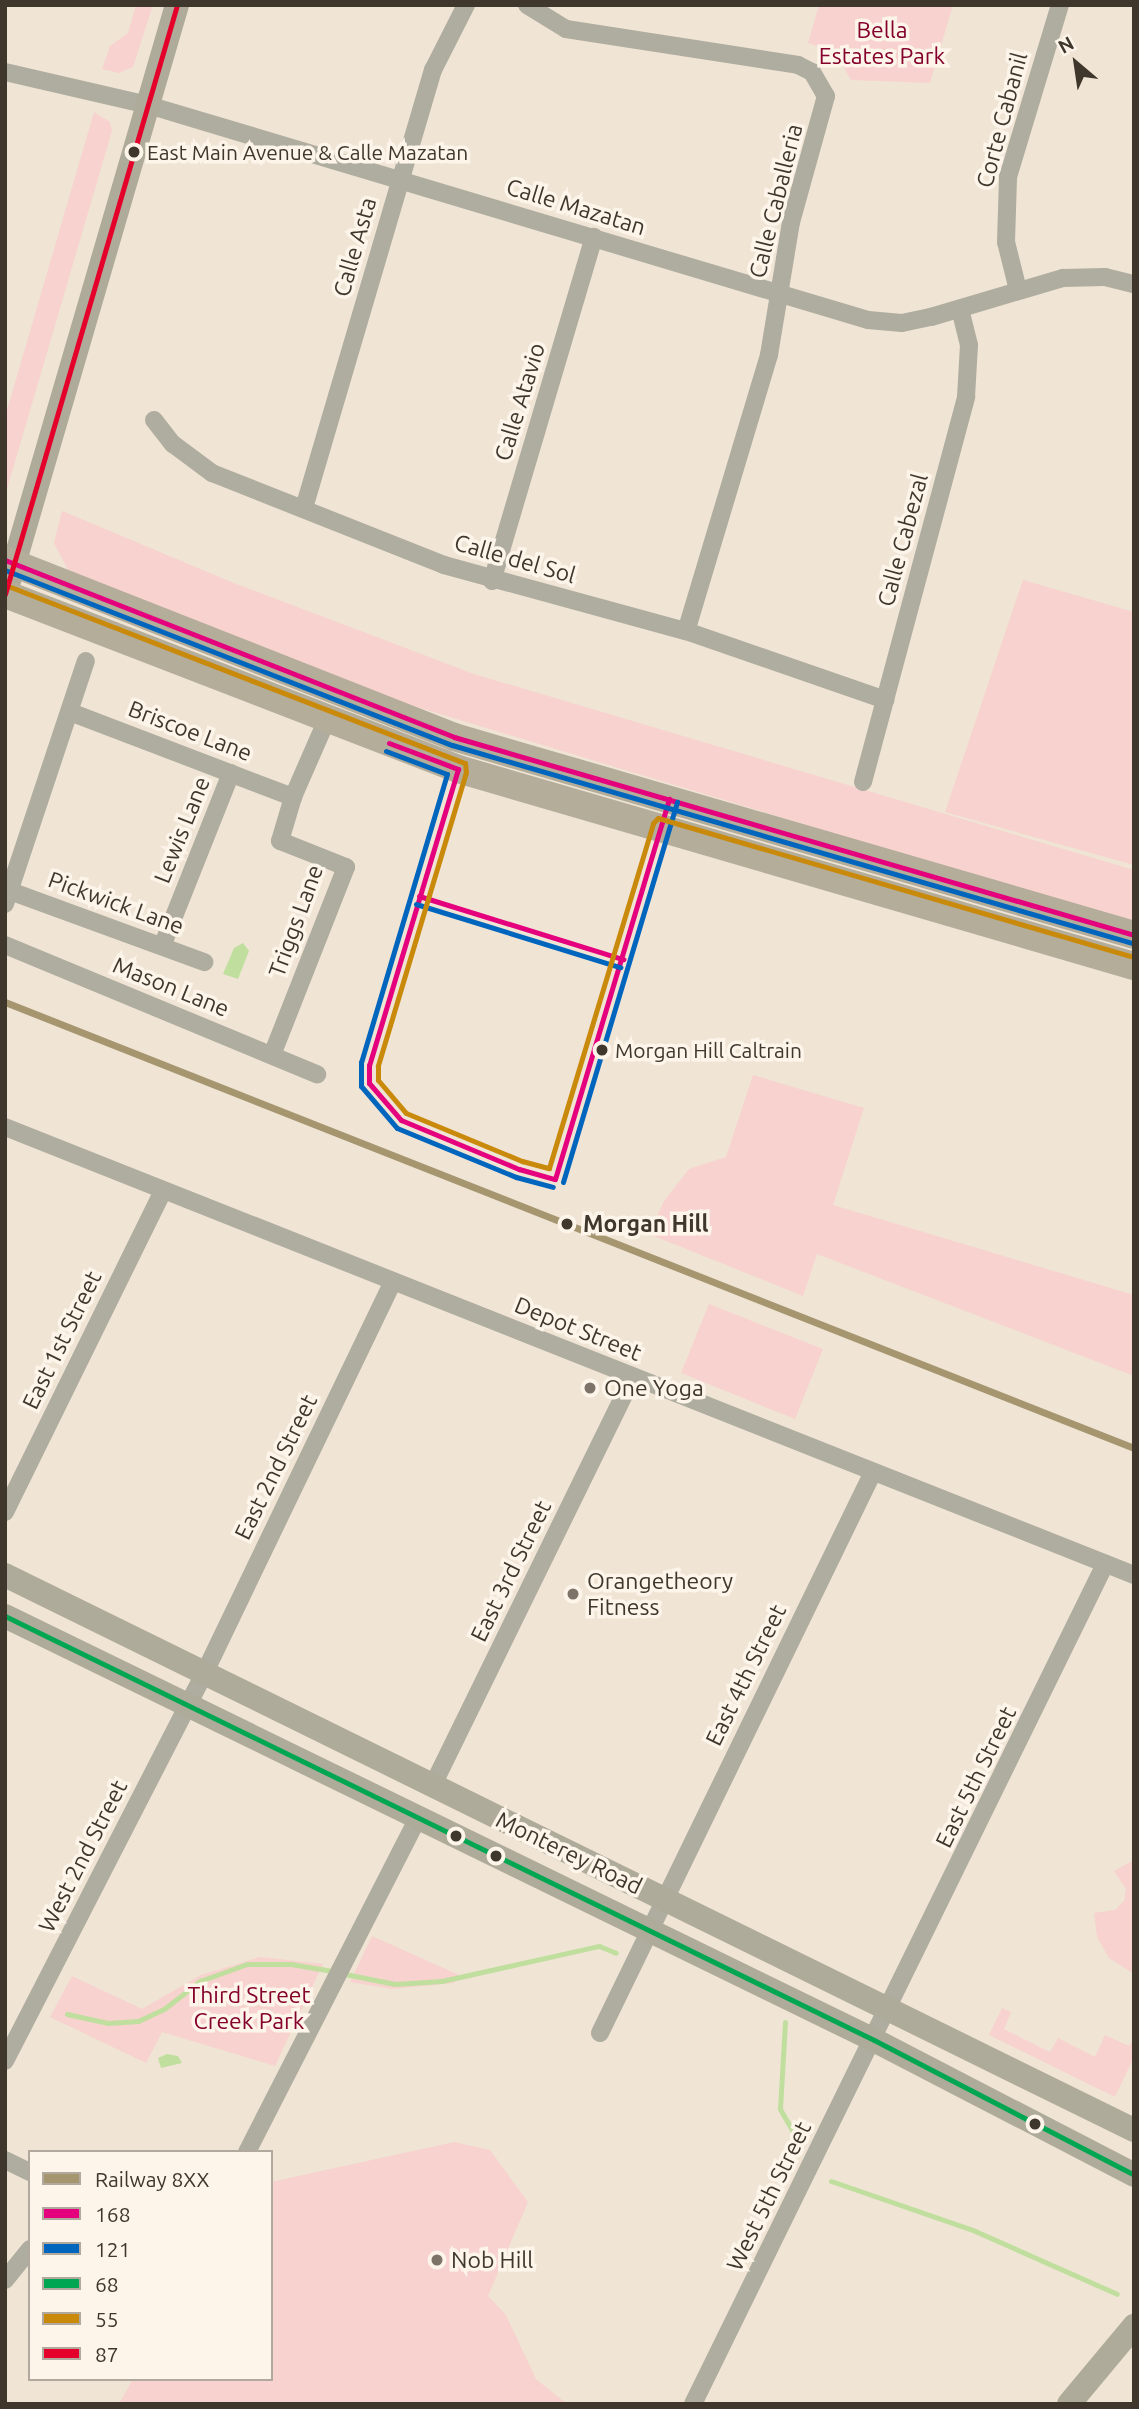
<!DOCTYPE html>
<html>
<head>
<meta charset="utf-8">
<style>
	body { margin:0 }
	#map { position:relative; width:1139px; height:2409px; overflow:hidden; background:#f0e4d5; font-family:Ubuntu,sans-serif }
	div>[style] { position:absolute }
	.green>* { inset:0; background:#f7d2ce }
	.water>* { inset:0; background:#c0df9e }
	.stream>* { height:5px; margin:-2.5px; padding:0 2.5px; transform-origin:2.5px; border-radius:2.5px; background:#c0df9e }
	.street>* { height:18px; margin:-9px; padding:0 9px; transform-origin:9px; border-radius:9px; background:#afad9f }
	.secondary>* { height:24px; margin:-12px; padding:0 12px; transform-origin:12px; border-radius:12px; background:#afab9a }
	.primary>* { height:28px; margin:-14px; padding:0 14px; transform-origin:14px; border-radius:14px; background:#b3ad9a }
	.bus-1>* { height:5px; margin:-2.5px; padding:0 2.5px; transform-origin:2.5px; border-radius:2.5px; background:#e5007d }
	.bus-2>* { height:5px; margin:-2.5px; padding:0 2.5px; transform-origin:2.5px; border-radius:2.5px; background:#0065bd }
	.bus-3>* { height:5px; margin:-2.5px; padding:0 2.5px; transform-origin:2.5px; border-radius:2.5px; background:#00a651 }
	.bus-4>* { height:5px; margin:-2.5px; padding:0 2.5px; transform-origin:2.5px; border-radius:2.5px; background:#c98a0b }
	.bus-5>* { height:5px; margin:-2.5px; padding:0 2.5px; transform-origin:2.5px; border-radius:2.5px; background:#e4002b }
	.rail-1>* { height:7px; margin:-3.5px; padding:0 3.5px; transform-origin:3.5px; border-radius:3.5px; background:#a69670 }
	.dots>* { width:19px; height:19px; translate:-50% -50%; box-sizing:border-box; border:4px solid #fdf4ea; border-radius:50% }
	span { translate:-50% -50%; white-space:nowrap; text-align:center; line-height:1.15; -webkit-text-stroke:7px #fdf4ea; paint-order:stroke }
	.bus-label { font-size:21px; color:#3f362c }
	.left { translate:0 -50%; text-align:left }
	.park-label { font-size:23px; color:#83012b }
	.street-label { font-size:23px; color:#3f362c }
	.stop-label { font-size:23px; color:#3f362c; font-weight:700 }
	.poi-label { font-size:23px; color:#3f362c }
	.frame { position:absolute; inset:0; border:7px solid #3f362c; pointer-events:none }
	.legend { position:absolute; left:28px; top:2150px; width:245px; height:231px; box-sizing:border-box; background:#fdf4ea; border:2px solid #b1a89e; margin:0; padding:9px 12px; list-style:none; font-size:21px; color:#3f362c }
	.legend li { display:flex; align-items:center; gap:14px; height:35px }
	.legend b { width:35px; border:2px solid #b1a89e }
	.north { position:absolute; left:1041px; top:28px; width:70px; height:70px; -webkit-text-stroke:5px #fdf4ea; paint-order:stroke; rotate:331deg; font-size:19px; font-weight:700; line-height:28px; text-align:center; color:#3f362c }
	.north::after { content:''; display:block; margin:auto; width:24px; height:32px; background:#3f362c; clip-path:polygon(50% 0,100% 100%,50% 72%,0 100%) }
</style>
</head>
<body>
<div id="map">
	<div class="green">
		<i style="clip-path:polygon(136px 5px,153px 5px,133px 67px,119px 73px,102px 69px,110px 46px,128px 33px)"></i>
		<i style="clip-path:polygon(819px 5px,953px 5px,930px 83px,851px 80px,835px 52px,808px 43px)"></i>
		<i style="clip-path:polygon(94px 112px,110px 122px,112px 131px,7px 489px,5px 417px)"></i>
		<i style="clip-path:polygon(62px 511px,234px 583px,474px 674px,1134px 870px,1134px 924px,384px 697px,70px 574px,54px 543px)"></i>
		<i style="clip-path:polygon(1023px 580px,1134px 612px,1134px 865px,945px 812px)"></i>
		<i style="clip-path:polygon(753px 1075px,864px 1108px,833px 1205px,1134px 1295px,1134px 1376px,817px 1254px,803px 1296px,649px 1234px,664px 1201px,689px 1169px,726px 1157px)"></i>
		<i style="clip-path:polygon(709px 1304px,823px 1349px,795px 1419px,681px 1373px)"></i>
		<i style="clip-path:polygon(1134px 1860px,1134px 1974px,1109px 1958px,1097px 1937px,1094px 1913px,1115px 1910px,1124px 1901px,1126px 1889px,1114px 1871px)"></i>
		<i style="clip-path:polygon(372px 1936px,459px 1975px,454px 1983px,392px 1989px,350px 1982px)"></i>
		<i style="clip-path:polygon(260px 1957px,323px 1964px,275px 2066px,162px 2032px,146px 2063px,50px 2017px,72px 1976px,142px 2009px,201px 1975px)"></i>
		<i style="clip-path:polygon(1002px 2008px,1011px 2012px,1004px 2029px,1050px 2052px,1058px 2038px,1095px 2057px,1105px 2035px,1129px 2046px,1134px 2038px,1134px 2057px,1115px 2097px,989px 2035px)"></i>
		<i style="clip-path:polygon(454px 2142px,490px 2150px,528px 2202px,488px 2296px,506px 2315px,536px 2379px,567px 2404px,119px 2404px,133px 2379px,271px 2379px,271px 2182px)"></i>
	</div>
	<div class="water">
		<i style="clip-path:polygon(243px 943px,249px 951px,238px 979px,223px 974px,234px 948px)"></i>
		<i style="clip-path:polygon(167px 2054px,178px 2056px,182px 2063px,161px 2068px,158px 2058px)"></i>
	</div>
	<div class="stream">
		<i style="left:345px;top:1974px;width:51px;rotate:11.3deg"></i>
		<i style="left:395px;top:1984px;width:47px;rotate:-3.7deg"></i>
		<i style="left:442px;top:1981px;width:161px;rotate:-12.6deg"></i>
		<i style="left:599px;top:1946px;width:18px;rotate:22deg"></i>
		<i style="left:67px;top:2014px;width:42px;rotate:12.4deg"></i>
		<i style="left:108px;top:2023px;width:30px;rotate:-4deg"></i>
		<i style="left:138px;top:2021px;width:29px;rotate:-25deg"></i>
		<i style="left:164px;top:2009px;width:46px;rotate:-37.9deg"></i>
		<i style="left:200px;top:1981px;width:50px;rotate:-19.9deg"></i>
		<i style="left:247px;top:1964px;width:44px"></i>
		<i style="left:291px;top:1964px;width:42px;rotate:9.7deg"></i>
		<i style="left:785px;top:2022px;width:87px;rotate:93.3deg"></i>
		<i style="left:780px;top:2109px;width:38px;rotate:60deg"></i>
		<i style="left:831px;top:2181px;width:152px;rotate:19.1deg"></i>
		<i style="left:975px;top:2231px;width:155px;rotate:23.9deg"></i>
	</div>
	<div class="street">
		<i style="left:527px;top:5px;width:46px;rotate:31.6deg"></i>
		<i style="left:566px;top:29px;width:235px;rotate:8.8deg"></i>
		<i style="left:798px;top:65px;width:16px;rotate:27deg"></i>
		<i style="left:812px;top:72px;width:28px;rotate:60deg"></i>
		<i style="left:826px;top:96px;width:131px;rotate:105.5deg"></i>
		<i style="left:791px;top:222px;width:135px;rotate:99.4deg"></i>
		<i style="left:769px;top:355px;width:288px;rotate:106.7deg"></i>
		<i style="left:5px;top:72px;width:147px;rotate:13deg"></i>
		<i style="left:148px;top:105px;width:751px;rotate:16.63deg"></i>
		<i style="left:868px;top:320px;width:34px;rotate:5deg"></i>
		<i style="left:902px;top:323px;width:30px;rotate:-12deg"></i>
		<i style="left:931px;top:317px;width:138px;rotate:-16.5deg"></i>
		<i style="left:1063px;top:278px;width:42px;rotate:-1.4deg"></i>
		<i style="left:1105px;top:277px;width:30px;rotate:14deg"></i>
		<i style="left:1018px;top:290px;width:49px;rotate:-104deg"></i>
		<i style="left:1006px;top:242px;width:65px;rotate:-88.2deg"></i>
		<i style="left:1008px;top:177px;width:180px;rotate:-73.2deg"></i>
		<i style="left:154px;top:420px;width:31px;rotate:52deg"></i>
		<i style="left:173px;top:444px;width:49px;rotate:36.6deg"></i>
		<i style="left:212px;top:473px;width:250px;rotate:21.6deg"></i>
		<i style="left:444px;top:565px;width:251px;rotate:15.3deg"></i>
		<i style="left:686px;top:631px;width:211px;rotate:19.1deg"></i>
		<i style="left:304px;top:508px;width:457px;rotate:-73.6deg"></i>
		<i style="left:433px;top:70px;width:73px;rotate:-63.1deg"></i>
		<i style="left:492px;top:581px;width:359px;rotate:-73.5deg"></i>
		<i style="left:70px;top:712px;width:239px;rotate:20.9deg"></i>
		<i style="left:863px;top:782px;width:399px;rotate:-75deg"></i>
		<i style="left:966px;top:397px;width:52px;rotate:-86.7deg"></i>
		<i style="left:969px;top:345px;width:37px;rotate:-104deg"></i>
		<i style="left:10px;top:891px;width:207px;rotate:20.1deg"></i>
		<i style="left:5px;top:904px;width:256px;rotate:-71.6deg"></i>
		<i style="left:163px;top:944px;width:184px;rotate:-68.3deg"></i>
		<i style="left:5px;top:945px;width:338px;rotate:22.5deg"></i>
		<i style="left:272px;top:1055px;width:202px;rotate:-68.5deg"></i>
		<i style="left:346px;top:867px;width:71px;rotate:-158.5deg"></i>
		<i style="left:280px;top:841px;width:46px;rotate:-73.5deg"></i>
		<i style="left:293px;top:797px;width:85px;rotate:-66.4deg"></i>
		<i style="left:5px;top:1127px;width:1215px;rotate:21.64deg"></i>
		<i style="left:5px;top:1512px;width:358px;rotate:-63.8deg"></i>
		<i style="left:432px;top:1787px;width:457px;rotate:-63.9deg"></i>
		<i style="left:600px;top:2033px;width:624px;rotate:-64.05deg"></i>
		<i style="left:5px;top:2061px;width:435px;rotate:-62.8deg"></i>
		<i style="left:204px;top:1674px;width:435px;rotate:-64.3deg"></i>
		<i style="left:247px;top:2152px;width:377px;rotate:-62.9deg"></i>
		<i style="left:5px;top:2160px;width:28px;rotate:26deg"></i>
		<i style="left:5px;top:2280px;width:40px;rotate:-51deg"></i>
		<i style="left:693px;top:2404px;width:936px;rotate:-63.87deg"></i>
	</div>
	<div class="secondary">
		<i style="left:5px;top:595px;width:615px;rotate:-73.75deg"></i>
		<i style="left:5px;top:1575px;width:1258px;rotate:26.18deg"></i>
		<i style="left:5px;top:1616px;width:967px;rotate:26.01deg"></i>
		<i style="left:874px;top:2040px;width:293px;rotate:27.4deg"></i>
		<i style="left:1069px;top:2404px;width:102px;rotate:-50.2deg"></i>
	</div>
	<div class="primary">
		<i style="left:5px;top:560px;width:483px;rotate:21.5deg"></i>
		<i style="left:454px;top:737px;width:708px;rotate:16.23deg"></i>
		<i style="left:5px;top:594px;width:486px;rotate:21.1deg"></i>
		<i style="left:458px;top:769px;width:704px;rotate:16.25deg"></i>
	</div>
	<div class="bus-1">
		<i style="left:5px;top:560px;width:483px;rotate:21.5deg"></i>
		<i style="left:454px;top:737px;width:708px;rotate:16.23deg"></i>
		<i style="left:389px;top:743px;width:74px;rotate:20.6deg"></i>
		<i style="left:458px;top:769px;width:309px;rotate:106.7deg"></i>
		<i style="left:369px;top:1065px;width:18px;rotate:90deg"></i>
		<i style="left:369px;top:1083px;width:49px;rotate:49.1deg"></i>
		<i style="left:401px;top:1120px;width:128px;rotate:22.6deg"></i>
		<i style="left:519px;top:1169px;width:37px;rotate:16deg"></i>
		<i style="left:419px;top:896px;width:214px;rotate:17.2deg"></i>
		<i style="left:555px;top:1179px;width:397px;rotate:-73.3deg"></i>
	</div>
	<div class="bus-2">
		<i style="left:5px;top:570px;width:480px;rotate:21.4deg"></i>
		<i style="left:452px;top:745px;width:708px;rotate:16.23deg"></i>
		<i style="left:386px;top:751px;width:65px;rotate:20.7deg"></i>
		<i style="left:447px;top:774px;width:301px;rotate:106.6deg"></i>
		<i style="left:361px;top:1062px;width:24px;rotate:90deg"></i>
		<i style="left:361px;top:1086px;width:55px;rotate:49.4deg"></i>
		<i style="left:397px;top:1128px;width:129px;rotate:22.4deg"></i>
		<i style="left:516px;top:1177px;width:38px;rotate:15deg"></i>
		<i style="left:416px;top:904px;width:214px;rotate:17.2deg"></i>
		<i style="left:563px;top:1182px;width:397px;rotate:-73.3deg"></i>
	</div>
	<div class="bus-3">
		<i style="left:5px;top:1616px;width:967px;rotate:26.01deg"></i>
		<i style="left:874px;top:2040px;width:293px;rotate:27.4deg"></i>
	</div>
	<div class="bus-4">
		<i style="left:8px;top:586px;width:490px;rotate:21.2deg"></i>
		<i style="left:465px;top:763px;width:9px;rotate:84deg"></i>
		<i style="left:466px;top:772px;width:307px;rotate:106.7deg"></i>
		<i style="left:378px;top:1066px;width:14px;rotate:90deg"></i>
		<i style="left:378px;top:1080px;width:43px;rotate:49.7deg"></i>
		<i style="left:406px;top:1113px;width:126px;rotate:22.5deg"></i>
		<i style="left:522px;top:1161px;width:28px;rotate:15deg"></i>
		<i style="left:549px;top:1168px;width:360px;rotate:-73.2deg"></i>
		<i style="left:653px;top:823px;width:7px;rotate:-45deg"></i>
		<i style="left:658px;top:818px;width:496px;rotate:16.3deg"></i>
	</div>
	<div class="bus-5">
		<i style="left:5px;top:594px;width:614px;rotate:-73.72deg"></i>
	</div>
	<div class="rail-1">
		<i style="left:5px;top:1002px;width:1214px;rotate:21.56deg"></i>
	</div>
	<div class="dots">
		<i style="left:134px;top:152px;background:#3f362c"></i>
		<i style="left:602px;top:1050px;background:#3f362c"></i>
		<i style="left:567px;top:1224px;background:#3f362c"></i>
		<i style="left:590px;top:1388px;background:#7d7367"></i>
		<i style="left:573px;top:1594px;background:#7d7367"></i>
		<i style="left:456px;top:1836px;background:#3f362c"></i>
		<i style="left:496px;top:1856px;background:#3f362c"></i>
		<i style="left:1035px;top:2124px;background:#3f362c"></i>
		<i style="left:437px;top:2260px;background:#7d7367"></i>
	</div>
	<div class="bus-label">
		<span class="left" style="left:147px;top:152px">East Main Avenue &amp; Calle Mazatan</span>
		<span class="left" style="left:615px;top:1050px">Morgan Hill Caltrain</span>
	</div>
	<div class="park-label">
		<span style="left:882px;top:43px">Bella<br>Estates Park</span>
		<span style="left:249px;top:2008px">Third Street<br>Creek Park</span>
	</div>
	<div class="street-label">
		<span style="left:1002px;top:120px;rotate:-75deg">Corte Cabanil</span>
		<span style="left:776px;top:201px;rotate:-76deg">Calle Caballeria</span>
		<span style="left:576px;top:207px;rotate:17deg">Calle Mazatan</span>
		<span style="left:355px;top:247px;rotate:-74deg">Calle Asta</span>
		<span style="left:520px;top:402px;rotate:-73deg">Calle Atavio</span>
		<span style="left:903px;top:540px;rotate:-75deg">Calle Cabezal</span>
		<span style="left:515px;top:559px;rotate:16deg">Calle del Sol</span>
		<span style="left:190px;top:731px;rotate:21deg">Briscoe Lane</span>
		<span style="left:182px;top:830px;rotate:-68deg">Lewis Lane</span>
		<span style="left:116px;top:903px;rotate:20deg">Pickwick Lane</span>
		<span style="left:296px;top:921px;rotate:-70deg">Triggs Lane</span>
		<span style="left:171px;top:987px;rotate:22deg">Mason Lane</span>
		<span style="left:578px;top:1329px;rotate:22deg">Depot Street</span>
		<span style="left:62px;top:1340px;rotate:-64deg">East 1st Street</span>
		<span style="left:276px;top:1467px;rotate:-64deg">East 2nd Street</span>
		<span style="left:511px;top:1571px;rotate:-64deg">East 3rd Street</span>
		<span style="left:746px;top:1675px;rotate:-64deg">East 4th Street</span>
		<span style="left:976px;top:1777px;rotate:-64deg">East 5th Street</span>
		<span style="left:569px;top:1853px;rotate:26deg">Monterey Road</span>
		<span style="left:83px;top:1856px;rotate:-63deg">West 2nd Street</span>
		<span style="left:769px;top:2196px;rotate:-64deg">West 5th Street</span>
	</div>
	<div class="stop-label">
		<span class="left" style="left:583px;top:1224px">Morgan Hill</span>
	</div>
	<div class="poi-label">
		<span class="left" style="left:604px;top:1388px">One Yoga</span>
		<span class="left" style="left:587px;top:1594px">Orangetheory<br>Fitness</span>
		<span class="left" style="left:451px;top:2260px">Nob Hill</span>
	</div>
	<div class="frame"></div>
	<ul class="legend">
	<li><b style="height:9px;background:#a69670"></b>Railway 8XX</li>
	<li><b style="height:9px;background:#e5007d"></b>168</li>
	<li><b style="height:9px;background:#0065bd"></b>121</li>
	<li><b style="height:9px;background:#00a651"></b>68</li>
	<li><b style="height:9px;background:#c98a0b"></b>55</li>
	<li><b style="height:9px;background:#e4002b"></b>87</li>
	</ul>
	<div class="north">N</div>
</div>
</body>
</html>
